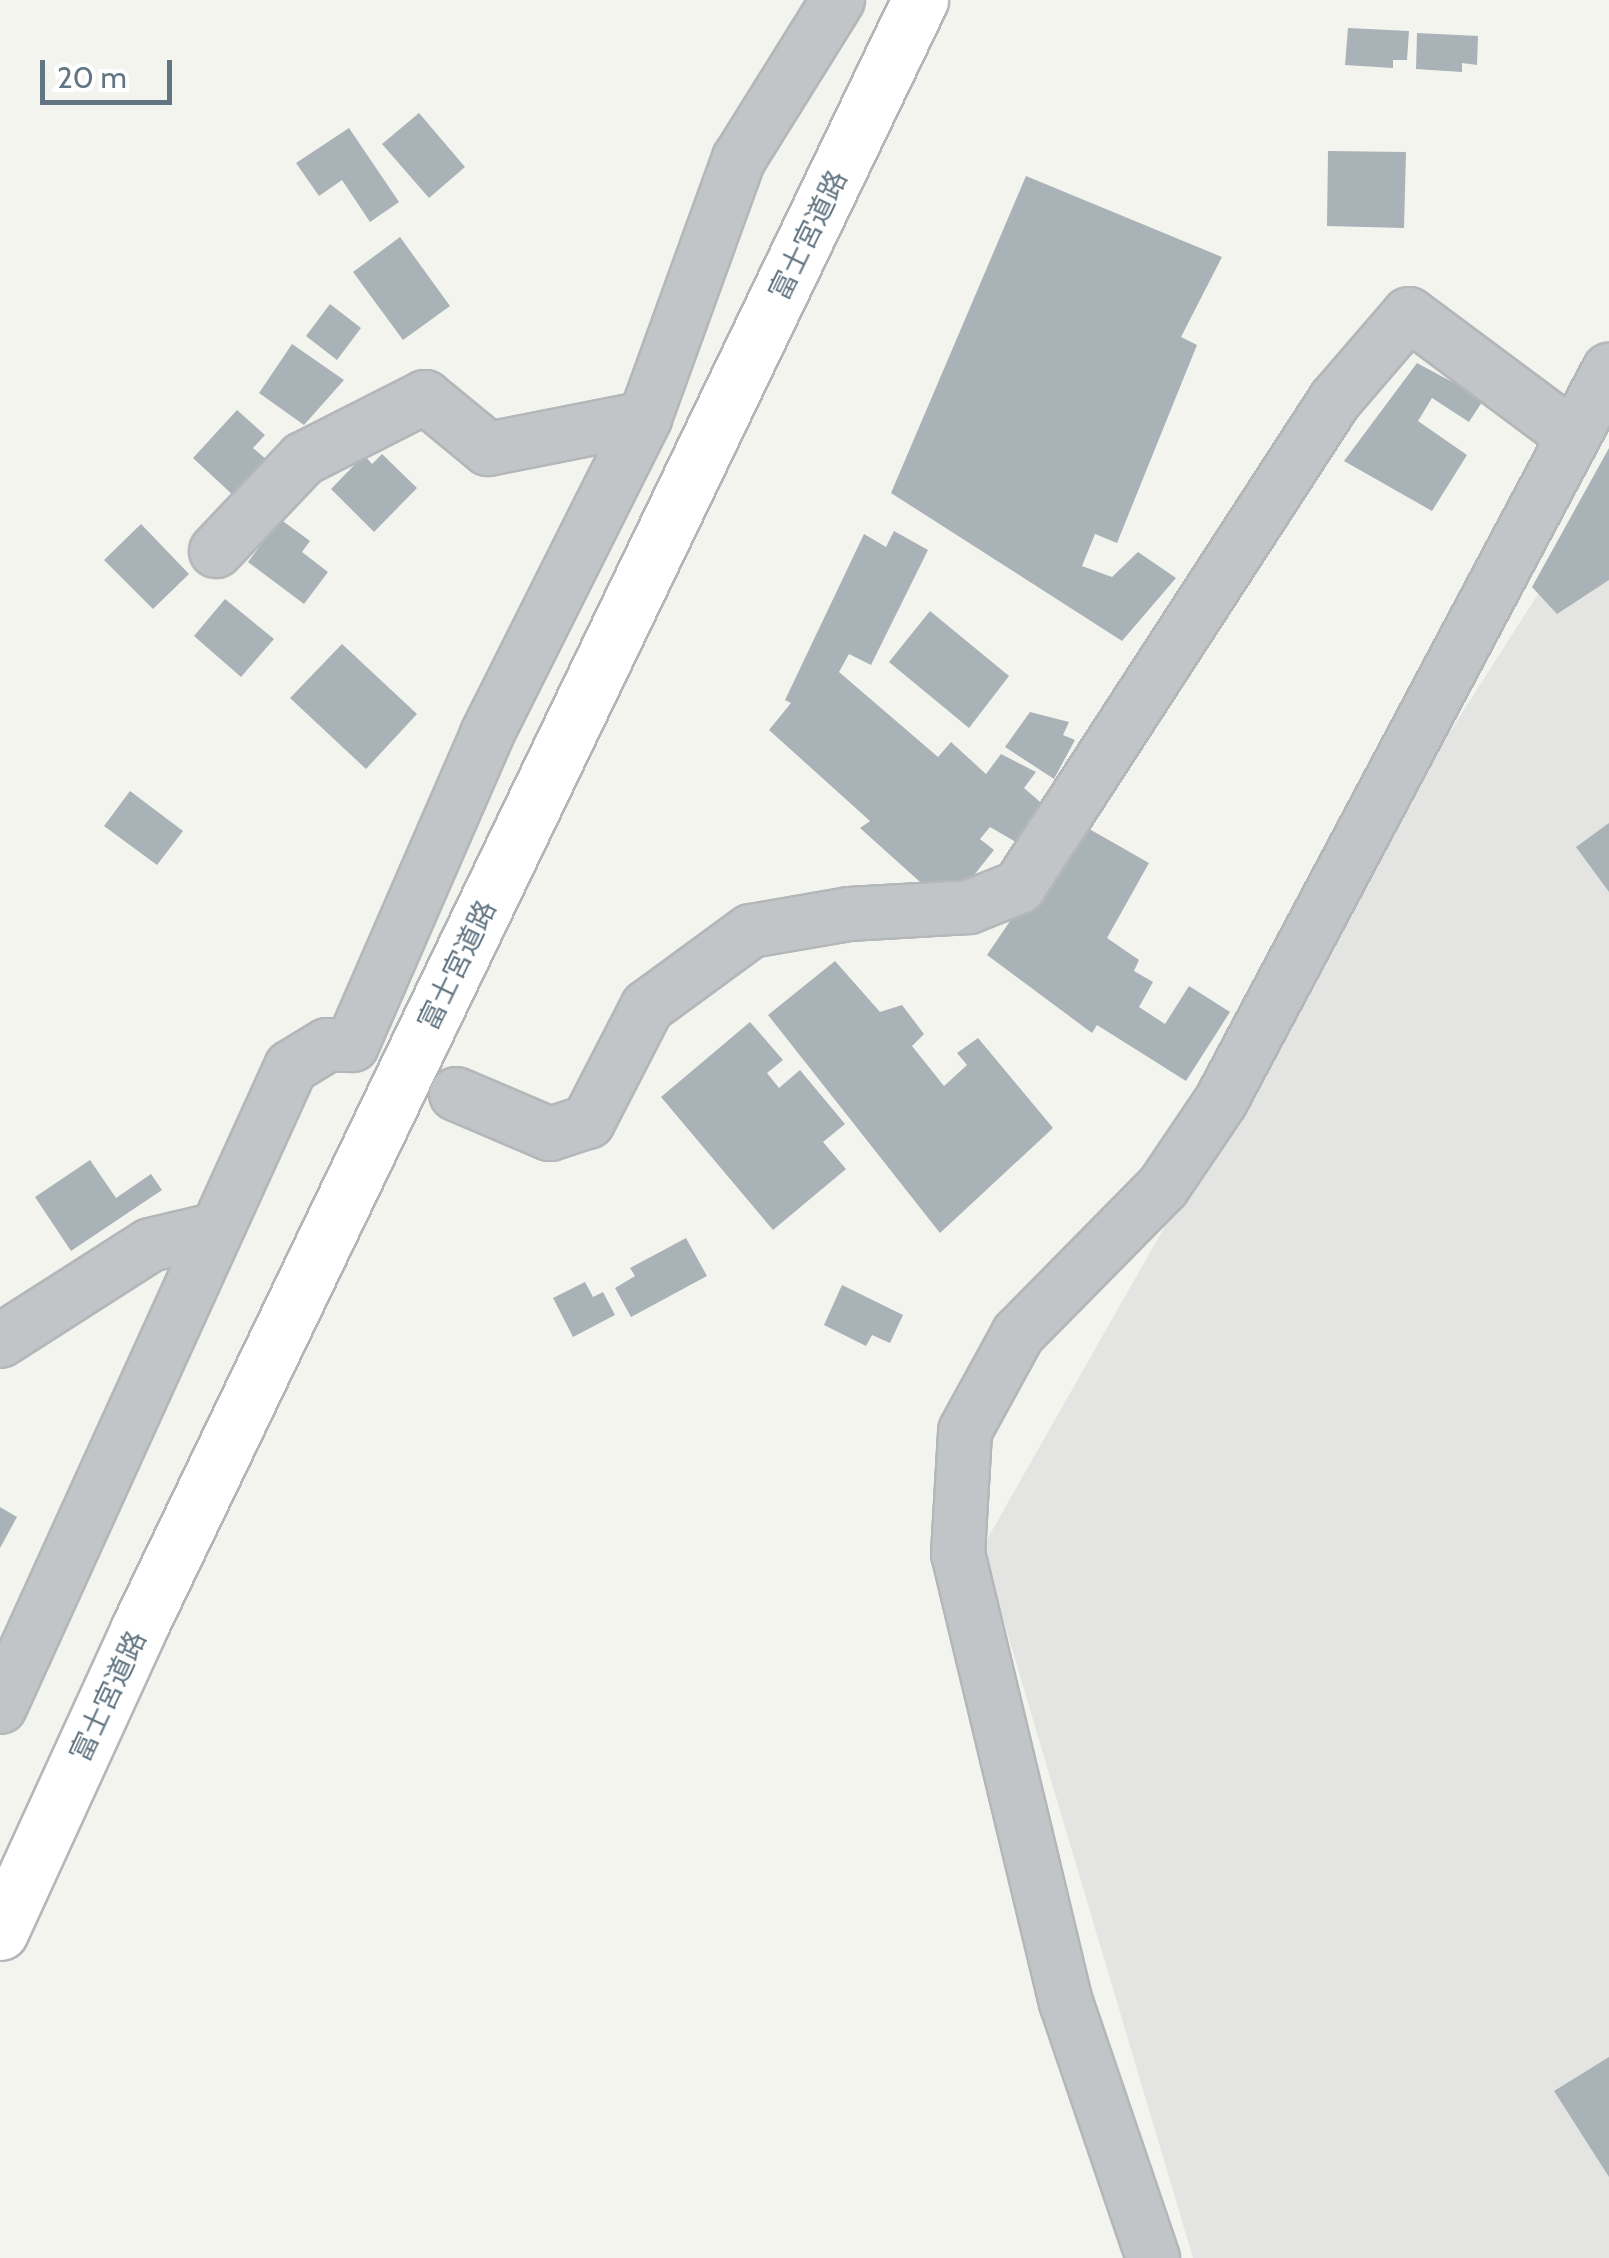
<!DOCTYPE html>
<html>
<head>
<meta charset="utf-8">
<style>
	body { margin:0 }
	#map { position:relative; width:1609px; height:2258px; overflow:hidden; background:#f4f4ef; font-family:Cabin,"Noto Sans JP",sans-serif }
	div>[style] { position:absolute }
	.built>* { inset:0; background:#e4e5e3 }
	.building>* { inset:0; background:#a9b2b6 }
	.roads { filter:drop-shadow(2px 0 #b4b7ba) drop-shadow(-2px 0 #b4b7ba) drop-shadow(0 2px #b4b7ba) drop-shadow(0 -2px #b4b7ba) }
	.minor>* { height:52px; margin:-26px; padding:0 26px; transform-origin:26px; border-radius:26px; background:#c1c5c8 }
	.motorway>* { height:55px; margin:-27.5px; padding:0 27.5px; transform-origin:27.5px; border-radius:27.5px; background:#fff }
	span { translate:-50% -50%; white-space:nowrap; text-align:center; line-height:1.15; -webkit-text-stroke:10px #fff; paint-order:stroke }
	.street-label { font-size:28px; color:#627582 }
	.scale { position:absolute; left:40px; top:60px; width:132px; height:45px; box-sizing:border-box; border:5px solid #627582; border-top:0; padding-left:12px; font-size:30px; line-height:35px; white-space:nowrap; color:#627582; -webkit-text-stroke:8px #fff; paint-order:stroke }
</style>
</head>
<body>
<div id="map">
	<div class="built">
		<i style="clip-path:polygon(1609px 483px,1609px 2258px,1193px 2258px,982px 1548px,1414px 788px)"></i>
	</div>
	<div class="building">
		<i style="clip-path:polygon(1348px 28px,1409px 31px,1407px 60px,1393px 60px,1393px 68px,1345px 65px)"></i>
		<i style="clip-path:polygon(1417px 33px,1478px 36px,1477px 65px,1462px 63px,1462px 72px,1416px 69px)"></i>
		<i style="clip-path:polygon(419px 113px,465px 167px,429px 198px,382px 144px)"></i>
		<i style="clip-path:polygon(349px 128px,399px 202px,370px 222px,342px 180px,319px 196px,296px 163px)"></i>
		<i style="clip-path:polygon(1328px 151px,1406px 152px,1404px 228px,1327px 226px)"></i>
		<i style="clip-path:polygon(1026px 176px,1222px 257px,1181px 337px,1197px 345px,1117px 543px,1095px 534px,1082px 566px,1112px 577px,1138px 552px,1176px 578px,1122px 641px,891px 493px)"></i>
		<i style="clip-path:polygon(400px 237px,450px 306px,403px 340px,353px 272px)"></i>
		<i style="clip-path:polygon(330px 304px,361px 328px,337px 360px,306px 336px)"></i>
		<i style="clip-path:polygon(292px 344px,344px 380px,304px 425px,259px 393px)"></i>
		<i style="clip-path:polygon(1417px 363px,1484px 399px,1469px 422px,1432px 398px,1418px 421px,1467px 455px,1432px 511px,1344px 461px)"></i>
		<i style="clip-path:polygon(237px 410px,265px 435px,253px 448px,267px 460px,234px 496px,193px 458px)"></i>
		<i style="clip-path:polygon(1609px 448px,1609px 580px,1557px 614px,1532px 587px)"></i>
		<i style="clip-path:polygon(382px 454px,417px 488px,374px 532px,331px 489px,364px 455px,372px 464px)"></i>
		<i style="clip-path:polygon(280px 519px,310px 541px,302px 552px,328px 572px,304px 604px,248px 562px)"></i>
		<i style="clip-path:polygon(141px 524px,189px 574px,153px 609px,104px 560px)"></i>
		<i style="clip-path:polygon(894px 531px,928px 550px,871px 665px,849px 654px,839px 672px,938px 757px,951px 742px,986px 774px,1001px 754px,1036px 772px,1024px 788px,1055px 815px,1026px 848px,990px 827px,980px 839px,994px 850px,963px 889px,929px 890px,860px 828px,870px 821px,769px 730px,791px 703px,785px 700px,864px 534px,886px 547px)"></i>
		<i style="clip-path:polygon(225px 599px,274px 639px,241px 677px,194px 636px)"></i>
		<i style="clip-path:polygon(930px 611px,1009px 676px,969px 728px,889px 662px)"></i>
		<i style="clip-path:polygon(342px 644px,417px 714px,366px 769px,290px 698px)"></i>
		<i style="clip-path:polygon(1030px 712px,1069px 722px,1063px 735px,1075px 740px,1054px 779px,1005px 747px)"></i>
		<i style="clip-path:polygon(130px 791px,183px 831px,157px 865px,104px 826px)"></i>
		<i style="clip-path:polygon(1077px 822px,1149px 863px,1107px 938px,1139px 960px,1134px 971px,1153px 982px,1139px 1007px,1165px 1024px,1189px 986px,1230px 1012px,1186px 1081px,1097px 1025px,1092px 1033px,987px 955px)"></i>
		<i style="clip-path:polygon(1609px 823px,1609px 892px,1576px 847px)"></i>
		<i style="clip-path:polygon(835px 961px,880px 1012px,902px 1005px,924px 1034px,912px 1046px,944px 1086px,967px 1065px,957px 1053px,978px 1038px,1053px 1128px,940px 1233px,768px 1015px)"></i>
		<i style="clip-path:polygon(750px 1022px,783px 1060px,767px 1073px,779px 1088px,800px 1070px,845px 1124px,823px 1142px,846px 1169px,773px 1230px,661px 1097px)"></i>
		<i style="clip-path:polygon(90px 1160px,116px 1198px,151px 1174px,162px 1190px,71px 1251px,35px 1197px)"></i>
		<i style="clip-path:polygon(686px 1238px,707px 1276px,631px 1317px,615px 1288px,635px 1276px,630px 1268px)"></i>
		<i style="clip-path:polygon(585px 1282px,593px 1297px,603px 1292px,615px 1315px,573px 1337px,553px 1298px)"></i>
		<i style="clip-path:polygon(842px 1285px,903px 1315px,890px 1343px,872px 1335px,866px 1346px,824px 1325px)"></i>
		<i style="clip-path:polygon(0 1507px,17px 1517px,0 1548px)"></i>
		<i style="clip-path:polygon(1609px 2057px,1609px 2177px,1554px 2091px)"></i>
	</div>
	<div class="roads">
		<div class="minor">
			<i style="left:216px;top:551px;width:127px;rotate:-46.6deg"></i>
			<i style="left:303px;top:459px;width:137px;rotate:-26.9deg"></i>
			<i style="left:425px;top:397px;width:82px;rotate:39.5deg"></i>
			<i style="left:488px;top:449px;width:160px;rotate:-11.2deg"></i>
			<i style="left:456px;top:1094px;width:102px;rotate:23.1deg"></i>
			<i style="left:550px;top:1134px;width:40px;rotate:-18deg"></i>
			<i style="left:588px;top:1122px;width:129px;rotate:-62.8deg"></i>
			<i style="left:647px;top:1007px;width:129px;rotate:-36.2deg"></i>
			<i style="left:751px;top:931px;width:99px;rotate:-9.8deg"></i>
			<i style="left:849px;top:914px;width:120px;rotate:-3.3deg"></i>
			<i style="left:969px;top:907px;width:54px;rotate:-21.8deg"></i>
			<i style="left:1019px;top:887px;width:581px;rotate:-57.02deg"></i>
			<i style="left:1335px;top:400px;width:113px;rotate:-49.3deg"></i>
			<i style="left:1409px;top:314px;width:201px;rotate:36.7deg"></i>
			<i style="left:0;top:1341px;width:178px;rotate:-32.6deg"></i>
			<i style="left:150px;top:1245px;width:66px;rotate:-13.2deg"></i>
			<i style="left:0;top:1707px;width:703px;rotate:-65.55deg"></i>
			<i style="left:291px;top:1067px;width:42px;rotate:-31.4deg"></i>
			<i style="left:327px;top:1045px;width:25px"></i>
			<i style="left:352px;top:1045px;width:339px;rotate:-66.5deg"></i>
			<i style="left:487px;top:734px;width:353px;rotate:-63.4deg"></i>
			<i style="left:645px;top:418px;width:276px;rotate:-70.1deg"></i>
			<i style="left:739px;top:159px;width:187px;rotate:-58.1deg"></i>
			<i style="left:1153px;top:2258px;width:269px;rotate:-108.8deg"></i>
			<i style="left:1066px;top:2003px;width:462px;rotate:-103.5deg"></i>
			<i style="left:958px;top:1554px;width:123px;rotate:-86.7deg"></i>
			<i style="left:965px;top:1431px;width:111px;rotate:-61.3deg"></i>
			<i style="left:1018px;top:1334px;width:206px;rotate:-45.4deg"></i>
			<i style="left:1163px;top:1187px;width:104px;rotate:-56deg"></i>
			<i style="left:1221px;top:1101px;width:828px;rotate:-62.04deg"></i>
		</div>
		<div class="motorway">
			<i style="left:0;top:1932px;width:332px;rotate:-65.4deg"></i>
			<i style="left:138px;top:1630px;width:1808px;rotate:-64.37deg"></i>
		</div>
	</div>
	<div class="street-label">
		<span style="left:808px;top:235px;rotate:-64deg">富士宮道路</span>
		<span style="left:457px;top:965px;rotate:-64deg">富士宮道路</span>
		<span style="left:108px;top:1696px;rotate:-65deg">富士宮道路</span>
	</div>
	<div class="scale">20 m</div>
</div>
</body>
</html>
